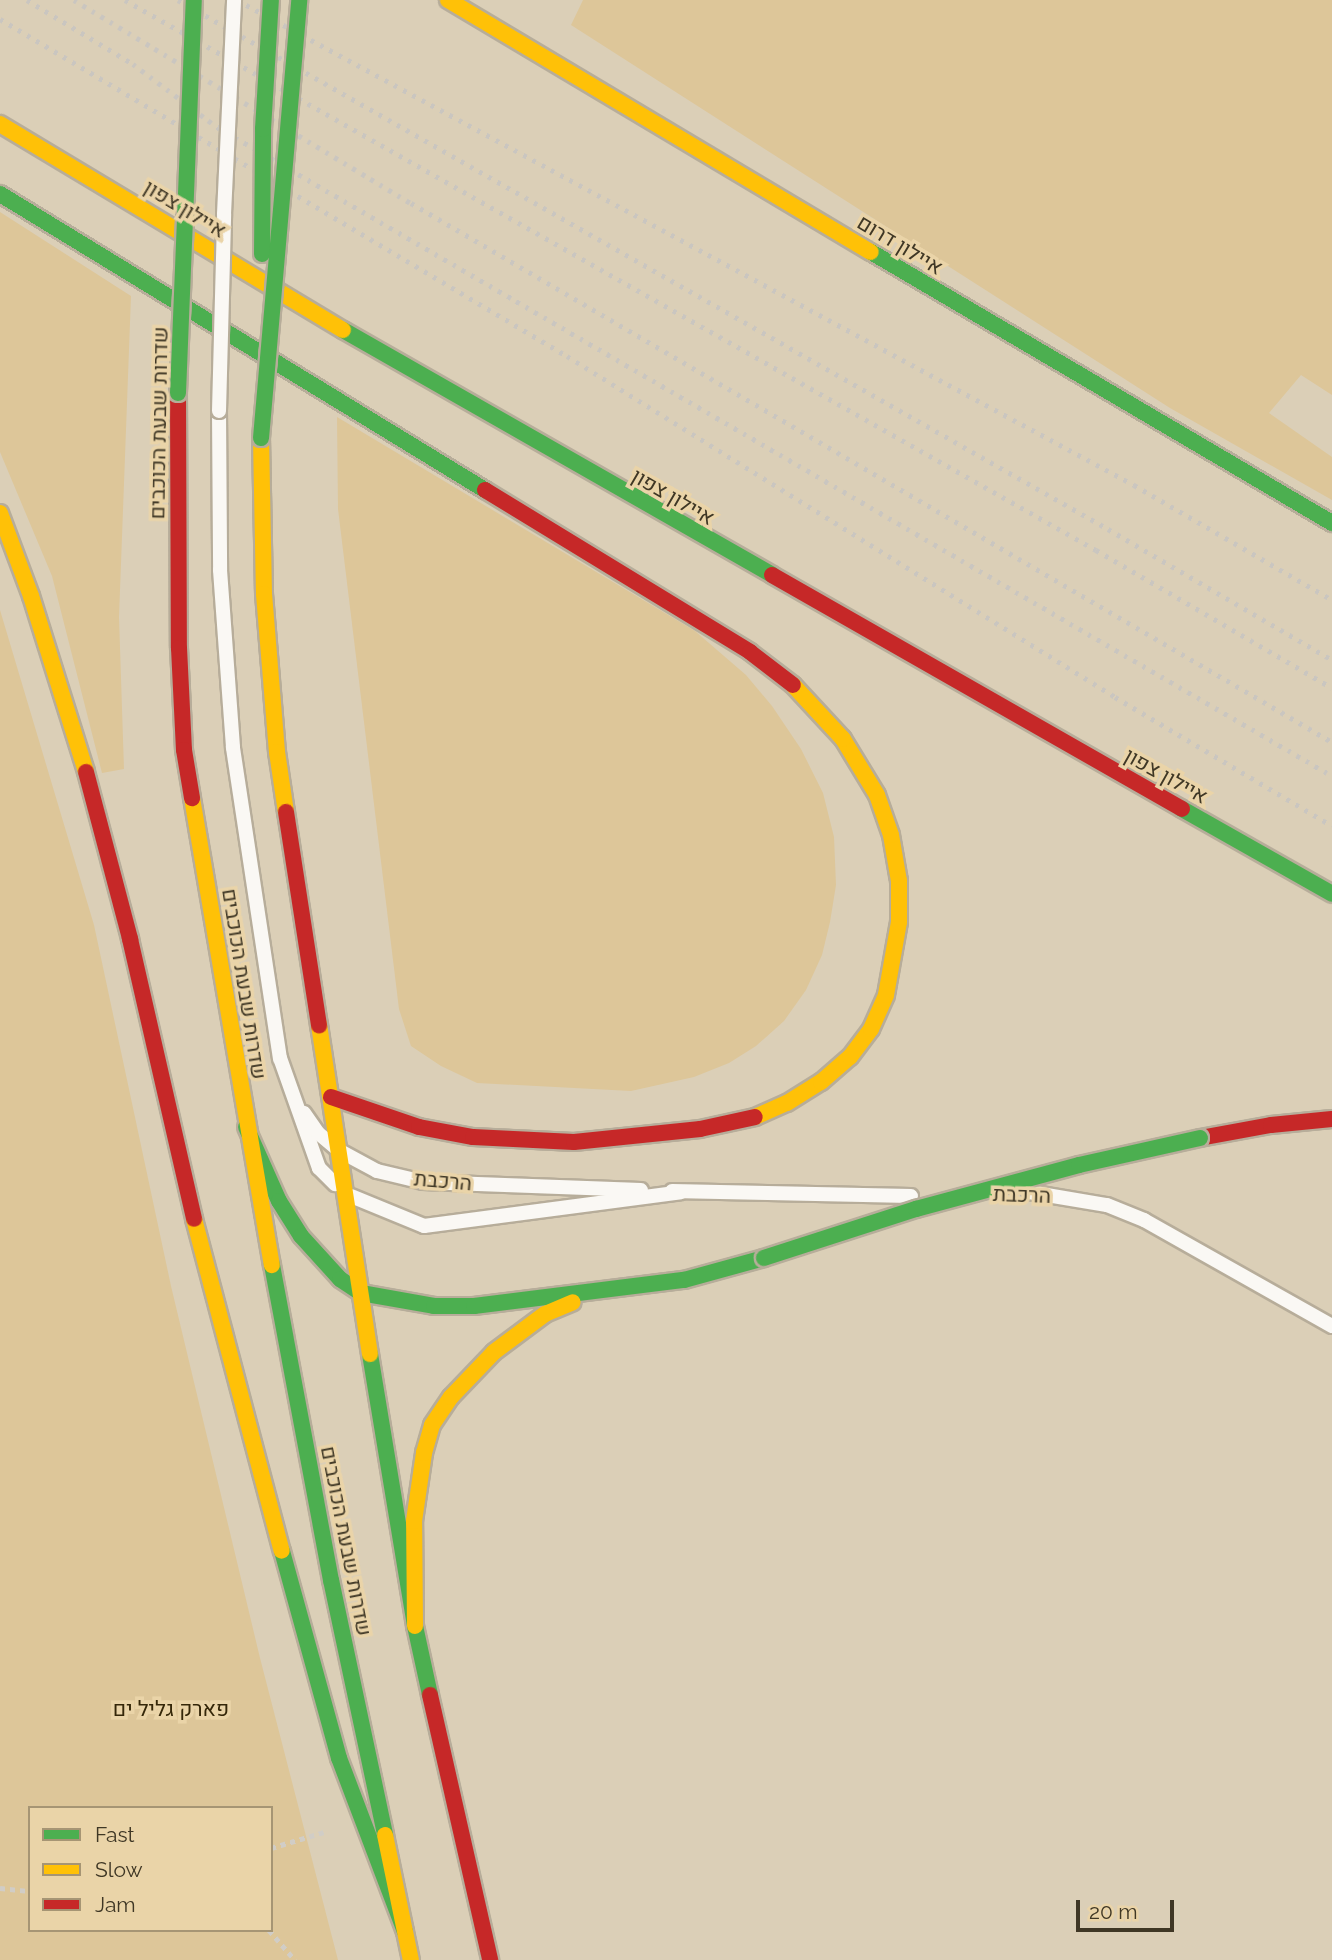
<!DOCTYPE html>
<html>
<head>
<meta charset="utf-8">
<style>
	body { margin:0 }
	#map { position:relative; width:1332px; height:1960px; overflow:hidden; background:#dbcfb7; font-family:Raleway,Heebo,sans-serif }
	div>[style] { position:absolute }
	.green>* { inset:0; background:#ddc699 }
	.path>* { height:4.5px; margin-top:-2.25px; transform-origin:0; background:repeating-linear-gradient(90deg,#d1cdc6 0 5px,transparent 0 10px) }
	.roads { filter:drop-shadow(2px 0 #b7ad9a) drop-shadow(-2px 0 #b7ad9a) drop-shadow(0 2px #b7ad9a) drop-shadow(0 -2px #b7ad9a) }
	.lane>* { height:14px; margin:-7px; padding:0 7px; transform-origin:7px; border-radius:7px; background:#faf8f4 }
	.fast>* { height:16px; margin:-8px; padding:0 8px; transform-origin:8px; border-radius:8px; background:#4caf50 }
	.slow>* { height:16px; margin:-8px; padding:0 8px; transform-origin:8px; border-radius:8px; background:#ffc107 }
	.jam>* { height:16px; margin:-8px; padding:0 8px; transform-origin:8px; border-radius:8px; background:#c62828 }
	.rail>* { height:5px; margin-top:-2.5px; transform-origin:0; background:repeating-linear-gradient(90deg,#cac6c0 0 3.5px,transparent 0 10.5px) }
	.bridges { filter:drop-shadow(2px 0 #b7ad9a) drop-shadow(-2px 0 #b7ad9a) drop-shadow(0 2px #b7ad9a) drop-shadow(0 -2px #b7ad9a) }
	.lane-bridge>* { height:14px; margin:-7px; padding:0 7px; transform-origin:7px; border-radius:7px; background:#faf8f4 }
	.fast-bridge>* { height:16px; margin:-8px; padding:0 8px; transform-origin:8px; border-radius:8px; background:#4caf50 }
	span { translate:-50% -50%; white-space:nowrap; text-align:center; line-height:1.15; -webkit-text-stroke:7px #ead4a8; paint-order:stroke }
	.street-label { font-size:21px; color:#3f3725 }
	.park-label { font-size:21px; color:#352709 }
	.legend { position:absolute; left:28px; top:1806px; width:245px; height:126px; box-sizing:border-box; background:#ead4a8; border:2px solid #a69574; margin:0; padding:9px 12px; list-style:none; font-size:21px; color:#3f3725 }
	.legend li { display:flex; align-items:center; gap:14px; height:35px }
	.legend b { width:35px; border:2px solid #a69574 }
	.scale { position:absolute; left:1076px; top:1900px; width:98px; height:32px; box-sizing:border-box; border:4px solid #3f3725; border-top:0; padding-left:9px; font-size:21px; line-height:24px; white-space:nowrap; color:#3f3725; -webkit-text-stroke:5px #ead4a8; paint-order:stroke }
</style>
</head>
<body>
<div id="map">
	<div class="green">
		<i style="clip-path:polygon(583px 0,1332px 0,1332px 395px,1301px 375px,1269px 413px,1332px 457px,1332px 500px,1170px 408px,571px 25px)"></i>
		<i style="clip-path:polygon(0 212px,131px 296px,119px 617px,124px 769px,102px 773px,52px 576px,0 452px)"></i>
		<i style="clip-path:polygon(337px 417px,695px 631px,746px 675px,772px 706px,801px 749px,823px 793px,834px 837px,836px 885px,830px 922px,822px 955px,806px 990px,784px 1021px,756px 1046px,729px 1063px,694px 1077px,631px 1091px,477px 1083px,441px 1066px,411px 1046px,399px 1009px,338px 509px)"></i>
		<i style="clip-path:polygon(evenodd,0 610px,94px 925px,171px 1286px,260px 1658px,338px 1960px,0 1960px,0 610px,30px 1808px,271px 1808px,271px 1930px,30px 1930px,30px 1808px)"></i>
	</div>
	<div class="path">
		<i style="left:271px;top:1848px;width:55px;rotate:-16.8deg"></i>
		<i style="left:0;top:1888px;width:30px;rotate:6deg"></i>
		<i style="left:269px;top:1930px;width:40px;rotate:49deg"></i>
	</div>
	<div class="roads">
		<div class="lane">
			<i style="left:219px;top:411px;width:159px;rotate:89.6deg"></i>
			<i style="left:220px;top:570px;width:178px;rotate:85.8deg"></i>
			<i style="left:233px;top:748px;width:314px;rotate:81.4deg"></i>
			<i style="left:280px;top:1058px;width:117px;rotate:70.5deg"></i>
			<i style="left:319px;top:1168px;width:23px;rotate:45deg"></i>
			<i style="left:304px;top:1113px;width:24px;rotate:55deg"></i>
			<i style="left:318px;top:1133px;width:26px;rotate:40deg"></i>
			<i style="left:338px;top:1150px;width:44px;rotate:28.3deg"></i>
			<i style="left:377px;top:1171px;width:47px;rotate:13.4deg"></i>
			<i style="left:423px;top:1182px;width:218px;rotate:2.1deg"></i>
			<i style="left:672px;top:1191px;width:239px;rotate:1.2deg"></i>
			<i style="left:1029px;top:1192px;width:79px;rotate:9.5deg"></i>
			<i style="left:1107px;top:1205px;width:40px;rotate:22deg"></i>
			<i style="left:1144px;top:1220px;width:216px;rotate:29.4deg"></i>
			<i style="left:351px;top:1196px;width:79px;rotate:22.3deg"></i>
			<i style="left:424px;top:1226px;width:259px;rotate:-7.5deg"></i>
		</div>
		<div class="fast">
			<i style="left:0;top:194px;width:568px;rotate:31.4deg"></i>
			<i style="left:871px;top:252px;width:535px;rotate:30.45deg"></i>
			<i style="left:343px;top:330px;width:494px;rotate:29.7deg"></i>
			<i style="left:1182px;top:809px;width:172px;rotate:29.5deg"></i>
			<i style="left:246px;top:1127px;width:81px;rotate:66deg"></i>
			<i style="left:279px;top:1201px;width:41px;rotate:57.8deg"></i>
			<i style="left:301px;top:1236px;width:58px;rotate:47.8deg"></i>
			<i style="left:340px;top:1279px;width:25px;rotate:34deg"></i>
			<i style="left:361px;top:1293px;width:74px;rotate:10.1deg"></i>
			<i style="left:434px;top:1306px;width:40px"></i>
			<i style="left:474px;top:1306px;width:212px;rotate:-7.1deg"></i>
			<i style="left:684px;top:1280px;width:83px;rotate:-15.4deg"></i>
			<i style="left:272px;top:1265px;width:320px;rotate:79.4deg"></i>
			<i style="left:331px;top:1580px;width:261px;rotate:78deg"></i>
			<i style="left:370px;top:1354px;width:276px;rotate:80.6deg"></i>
			<i style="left:415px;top:1626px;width:71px;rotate:77.7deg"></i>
			<i style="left:282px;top:1551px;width:215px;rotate:74.6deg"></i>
			<i style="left:339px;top:1758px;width:186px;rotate:69.2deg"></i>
		</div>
		<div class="slow">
			<i style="left:448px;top:0;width:492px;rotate:30.8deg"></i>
			<i style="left:0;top:124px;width:400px;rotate:31deg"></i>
			<i style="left:261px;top:438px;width:156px;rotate:88.9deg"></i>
			<i style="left:264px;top:594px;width:159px;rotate:85.3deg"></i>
			<i style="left:277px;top:752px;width:61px;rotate:81.5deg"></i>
			<i style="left:0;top:513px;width:89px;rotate:69.5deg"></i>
			<i style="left:31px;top:596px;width:184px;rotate:72.6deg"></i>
			<i style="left:192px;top:798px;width:474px;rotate:80.3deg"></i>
			<i style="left:319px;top:1025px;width:333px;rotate:81.2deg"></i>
			<i style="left:755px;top:1117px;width:35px;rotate:-24deg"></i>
			<i style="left:787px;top:1103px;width:40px;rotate:-32deg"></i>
			<i style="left:821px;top:1082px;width:38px;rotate:-41deg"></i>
			<i style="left:850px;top:1057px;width:35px;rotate:-53deg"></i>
			<i style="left:871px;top:1029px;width:37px;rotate:-66deg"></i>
			<i style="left:886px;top:995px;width:74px;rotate:-79.9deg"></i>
			<i style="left:899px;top:922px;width:41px;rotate:-90deg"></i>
			<i style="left:899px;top:881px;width:47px;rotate:-99.9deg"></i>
			<i style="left:891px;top:835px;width:42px;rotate:-109.3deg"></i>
			<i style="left:877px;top:795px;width:66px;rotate:-121.3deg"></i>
			<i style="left:843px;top:739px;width:74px;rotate:-132.8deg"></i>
			<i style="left:194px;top:1219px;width:343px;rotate:75.2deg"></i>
			<i style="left:415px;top:1626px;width:105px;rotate:-90.5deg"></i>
			<i style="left:414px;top:1521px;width:69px;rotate:-81.6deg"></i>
			<i style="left:424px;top:1453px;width:29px;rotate:-74deg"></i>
			<i style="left:432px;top:1425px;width:34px;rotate:-56deg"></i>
			<i style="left:451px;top:1397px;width:62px;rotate:-46.3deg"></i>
			<i style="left:494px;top:1352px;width:64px;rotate:-36.7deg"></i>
			<i style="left:545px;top:1314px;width:30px;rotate:-23deg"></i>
			<i style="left:385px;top:1835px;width:128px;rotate:78.3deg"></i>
		</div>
		<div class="jam">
			<i style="left:178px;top:393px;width:255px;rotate:89.8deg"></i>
			<i style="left:179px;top:648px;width:102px;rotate:87.2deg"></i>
			<i style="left:184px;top:750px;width:49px;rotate:80.5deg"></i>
			<i style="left:485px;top:490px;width:311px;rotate:31.4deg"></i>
			<i style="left:750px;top:652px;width:54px;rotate:37.5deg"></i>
			<i style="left:772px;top:575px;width:472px;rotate:29.7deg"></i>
			<i style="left:86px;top:772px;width:173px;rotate:75.2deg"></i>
			<i style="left:130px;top:939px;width:287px;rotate:77.1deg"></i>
			<i style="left:286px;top:812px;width:216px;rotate:81.2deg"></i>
			<i style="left:331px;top:1097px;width:93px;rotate:18.8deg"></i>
			<i style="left:419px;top:1127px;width:55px;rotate:10.5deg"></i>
			<i style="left:473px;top:1137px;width:101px;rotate:2.8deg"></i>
			<i style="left:574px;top:1142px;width:127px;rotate:-5.9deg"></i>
			<i style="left:700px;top:1129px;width:56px;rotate:-12.3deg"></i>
			<i style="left:1200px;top:1138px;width:72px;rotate:-10.4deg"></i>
			<i style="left:1271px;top:1125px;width:61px;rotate:-5.6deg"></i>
			<i style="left:430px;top:1695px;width:272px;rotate:77.2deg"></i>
		</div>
	</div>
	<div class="rail">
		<i style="left:27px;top:0;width:124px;rotate:31.1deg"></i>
		<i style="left:133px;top:64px;width:105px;rotate:36.9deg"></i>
		<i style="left:217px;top:127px;width:1290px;rotate:30.2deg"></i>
		<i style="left:74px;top:0;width:393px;rotate:31.1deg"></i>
		<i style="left:411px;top:203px;width:1067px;rotate:30.34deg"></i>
		<i style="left:125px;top:0;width:1116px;rotate:29.53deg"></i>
		<i style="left:1096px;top:550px;width:273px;rotate:30.3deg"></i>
		<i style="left:178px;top:0;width:1070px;rotate:29.63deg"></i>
		<i style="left:1108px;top:529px;width:259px;rotate:30.3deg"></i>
		<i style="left:237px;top:0;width:1020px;rotate:28.4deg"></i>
		<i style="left:1134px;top:485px;width:229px;rotate:30.1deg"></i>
		<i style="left:0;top:19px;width:660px;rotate:30.73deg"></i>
		<i style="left:567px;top:356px;width:645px;rotate:31.89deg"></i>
		<i style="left:1115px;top:697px;width:252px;rotate:30.7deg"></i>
	</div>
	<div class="bridges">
		<div class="lane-bridge">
			<i style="left:219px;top:411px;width:197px;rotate:-88.5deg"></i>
			<i style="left:224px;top:214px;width:214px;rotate:-87.3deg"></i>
		</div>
		<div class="fast-bridge">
			<i style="left:262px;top:254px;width:125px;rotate:-89.5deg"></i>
			<i style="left:263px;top:129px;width:129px;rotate:-86.5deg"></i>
			<i style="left:178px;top:393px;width:393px;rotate:-87.7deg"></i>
			<i style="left:261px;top:438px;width:440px;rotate:-85deg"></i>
			<i style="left:764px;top:1258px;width:160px;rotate:-17.9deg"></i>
			<i style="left:916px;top:1209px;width:169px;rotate:-15.1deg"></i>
			<i style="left:1079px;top:1165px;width:124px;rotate:-12.6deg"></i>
		</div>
	</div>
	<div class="street-label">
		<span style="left:185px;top:209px;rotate:31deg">איילון צפון</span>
		<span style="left:900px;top:245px;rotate:31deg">איילון דרום</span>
		<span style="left:159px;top:423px;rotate:-89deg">שדרות שבעת הכוכבים</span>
		<span style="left:673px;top:497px;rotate:30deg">איילון צפון</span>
		<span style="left:1166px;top:776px;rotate:29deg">איילון צפון</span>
		<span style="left:244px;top:984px;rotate:81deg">שדרות שבעת הכוכבים</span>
		<span style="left:443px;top:1181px;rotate:5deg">הרכבת</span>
		<span style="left:1022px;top:1195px;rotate:2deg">הרכבת</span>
		<span style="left:346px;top:1541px;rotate:79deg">שדרות שבעת הכוכבים</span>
	</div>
	<div class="park-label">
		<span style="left:171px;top:1709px">פארק גליל ים</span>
	</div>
	<ul class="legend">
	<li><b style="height:9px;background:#4caf50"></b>Fast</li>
	<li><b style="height:9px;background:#ffc107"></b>Slow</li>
	<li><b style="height:9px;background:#c62828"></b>Jam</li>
	</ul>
	<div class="scale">20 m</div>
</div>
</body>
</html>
